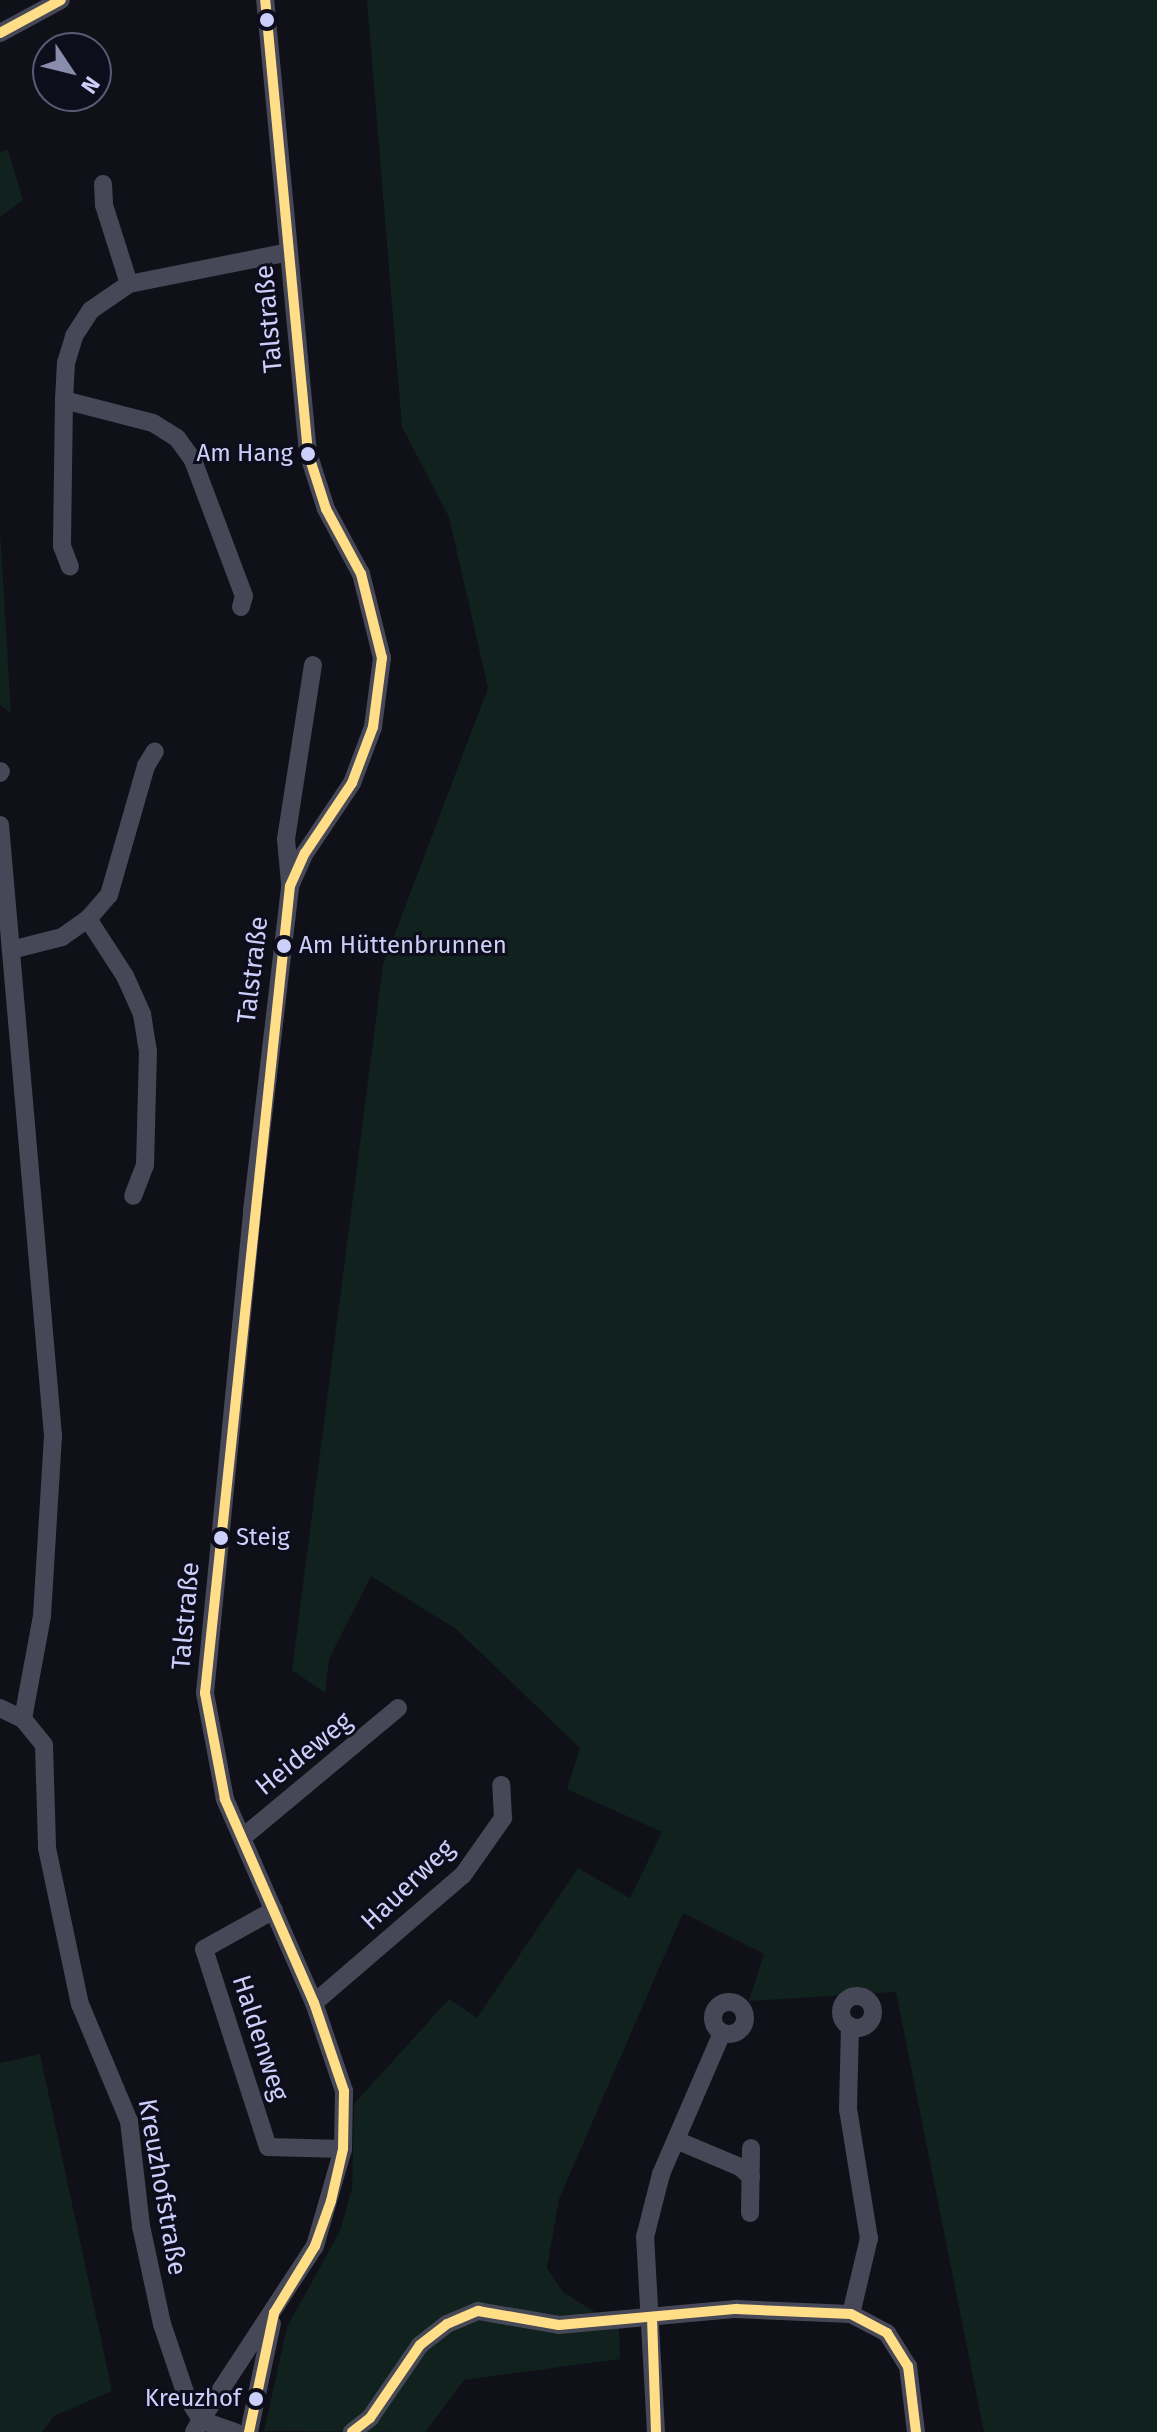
<!DOCTYPE html>
<html>
<head>
<meta charset="utf-8">
<style>
	body { margin:0 }
	#map { position:relative; width:1157px; height:2432px; overflow:hidden; background:#101018; font-family:"Fira Sans",sans-serif }
	div>[style] { position:absolute }
	.green>* { inset:0; background:#10211e }
	.minor>* { height:18px; margin:-9px; padding:0 9px; transform-origin:9px; border-radius:9px; background:#464857 }
	.minor>.ring { margin:-9px; padding:0; box-sizing:content-box; background:none; border:18px solid #464857; border-radius:50% }
	.bus-1>* { height:10px; margin:-5px; padding:0 5px; transform-origin:5px; border-radius:5px; background:#ffde87 }
	.dots>* { width:22px; height:22px; translate:-50% -50%; box-sizing:border-box; border:4px solid #0d0d1b; border-radius:50% }
	span { translate:-50% -50%; white-space:nowrap; text-align:center; line-height:1.15; -webkit-text-stroke:6px #0d0d1b; paint-order:stroke }
	.bus-label { font-size:24px; color:#cccffa }
	.right { translate:-100% -50%; text-align:right }
	.left { translate:0 -50%; text-align:left }
	.street-label { font-size:26px; color:#cccffa }
	.north { position:absolute; left:32px; top:32px; width:80px; height:80px; box-sizing:border-box; background:#0d0d1b; border:2px solid #595b74; border-radius:50%; rotate:125deg; font-size:22px; font-weight:700; line-height:32px; text-align:center; color:#cccffa }
	.north::after { content:''; display:block; margin:auto; width:28px; height:36px; background:#8a8cab; clip-path:polygon(50% 0,100% 100%,50% 72%,0 100%) }
</style>
</head>
<body>
<div id="map">
	<div class="green">
		<i style="clip-path:polygon(367px 0,1157px 0,1157px 2432px,984px 2432px,896px 1992px,749px 2001px,764px 1954px,683px 1913px,559px 2199px,547px 2268px,563px 2292px,619px 2327px,620px 2359px,464px 2380px,425px 2432px,264px 2431px,287px 2327px,340px 2231px,352px 2188px,354px 2104px,449px 1999px,477px 2018px,578px 1868px,630px 1898px,662px 1832px,567px 1789px,580px 1748px,456px 1629px,371px 1576px,329px 1659px,325px 1693px,292px 1670px,383px 965px,488px 688px,449px 517px,402px 427px)"></i>
		<i style="clip-path:polygon(8px 150px,23px 200px,0 217px,0 152px)"></i>
		<i style="clip-path:polygon(0 531px,11px 713px,0 705px)"></i>
		<i style="clip-path:polygon(40px 2054px,112px 2391px,54px 2416px,42px 2432px,0 2432px,0 2063px)"></i>
	</div>
	<div class="minor">
		<i style="left:0;top:33px;width:69px;rotate:-28.4deg"></i>
		<i style="left:103px;top:184px;width:21px;rotate:87deg"></i>
		<i style="left:104px;top:205px;width:83px;rotate:72.4deg"></i>
		<i style="left:64px;top:400px;width:146px;rotate:90.8deg"></i>
		<i style="left:62px;top:546px;width:22px;rotate:69deg"></i>
		<i style="left:241px;top:607px;width:11px;rotate:-75deg"></i>
		<i style="left:244px;top:596px;width:145px;rotate:-110.6deg"></i>
		<i style="left:193px;top:460px;width:27px;rotate:-126deg"></i>
		<i style="left:177px;top:438px;width:28px;rotate:-148deg"></i>
		<i style="left:153px;top:423px;width:92px;rotate:-165.5deg"></i>
		<i style="left:64px;top:400px;width:37px;rotate:-87deg"></i>
		<i style="left:66px;top:363px;width:28px;rotate:-73deg"></i>
		<i style="left:74px;top:336px;width:31px;rotate:-57deg"></i>
		<i style="left:91px;top:310px;width:46px;rotate:-34.4deg"></i>
		<i style="left:129px;top:284px;width:163px;rotate:-11.3deg"></i>
		<i style="left:0;top:773px;width:2px;rotate:-63deg"></i>
		<i style="left:0;top:825px;width:613px;rotate:85.04deg"></i>
		<i style="left:53px;top:1436px;width:180px;rotate:93.5deg"></i>
		<i style="left:42px;top:1616px;width:105px;rotate:100.5deg"></i>
		<i style="left:290px;top:883px;width:44px;rotate:-95.2deg"></i>
		<i style="left:286px;top:839px;width:176px;rotate:-81.2deg"></i>
		<i style="left:88px;top:919px;width:68px;rotate:57deg"></i>
		<i style="left:125px;top:976px;width:42px;rotate:65.9deg"></i>
		<i style="left:142px;top:1014px;width:37px;rotate:81deg"></i>
		<i style="left:148px;top:1051px;width:114px;rotate:91.5deg"></i>
		<i style="left:145px;top:1165px;width:33px;rotate:111deg"></i>
		<i style="left:11px;top:950px;width:53px;rotate:-14.3deg"></i>
		<i style="left:62px;top:937px;width:32px;rotate:-35deg"></i>
		<i style="left:88px;top:919px;width:32px;rotate:-49deg"></i>
		<i style="left:109px;top:895px;width:134px;rotate:-74deg"></i>
		<i style="left:146px;top:766px;width:17px;rotate:-59deg"></i>
		<i style="left:0;top:1708px;width:25px;rotate:26deg"></i>
		<i style="left:23px;top:1719px;width:33px;rotate:51deg"></i>
		<i style="left:44px;top:1745px;width:103px;rotate:88.3deg"></i>
		<i style="left:47px;top:1848px;width:159px;rotate:78.1deg"></i>
		<i style="left:80px;top:2004px;width:127px;rotate:67.3deg"></i>
		<i style="left:129px;top:2121px;width:106px;rotate:83.5deg"></i>
		<i style="left:141px;top:2226px;width:100px;rotate:77.9deg"></i>
		<i style="left:162px;top:2324px;width:75px;rotate:71.3deg"></i>
		<i style="left:186px;top:2395px;width:29px;rotate:59deg"></i>
		<i style="left:201px;top:2420px;width:14px;rotate:120deg"></i>
		<i style="left:242px;top:1838px;width:203px;rotate:-39.8deg"></i>
		<i style="left:274px;top:1910px;width:80px;rotate:150.9deg"></i>
		<i style="left:204px;top:1949px;width:208px;rotate:72.1deg"></i>
		<i style="left:268px;top:2147px;width:75px;rotate:1.5deg"></i>
		<i class="ring" style="left:841px;top:1996px;width:14px;height:14px"></i>
		<i class="ring" style="left:713px;top:2002px;width:14px;height:14px"></i>
		<i style="left:314px;top:2003px;width:196px;rotate:-40.7deg"></i>
		<i style="left:463px;top:1875px;width:70px;rotate:-54.9deg"></i>
		<i style="left:503px;top:1818px;width:33px;rotate:-93deg"></i>
		<i style="left:850px;top:2026px;width:83px;rotate:91.4deg"></i>
		<i style="left:848px;top:2109px;width:131px;rotate:80.8deg"></i>
		<i style="left:869px;top:2238px;width:78px;rotate:103.3deg"></i>
		<i style="left:676px;top:2140px;width:69px;rotate:22.9deg"></i>
		<i style="left:740px;top:2167px;width:15px;rotate:42deg"></i>
		<i style="left:750px;top:2213px;width:65px;rotate:-89.1deg"></i>
		<i style="left:235px;top:2432px;width:36px;rotate:-161deg"></i>
		<i style="left:201px;top:2420px;width:208px;rotate:-56.8deg"></i>
		<i style="left:315px;top:2246px;width:101px;rotate:-73.9deg"></i>
		<i style="left:343px;top:2149px;width:58px;rotate:-89deg"></i>
		<i style="left:344px;top:2091px;width:93px;rotate:-108.8deg"></i>
		<i style="left:314px;top:2003px;width:223px;rotate:-113.6deg"></i>
		<i style="left:225px;top:1799px;width:108px;rotate:-100.7deg"></i>
		<i style="left:205px;top:1693px;width:484px;rotate:-84.4deg"></i>
		<i style="left:252px;top:1211px;width:327px;rotate:-83.3deg"></i>
		<i style="left:290px;top:886px;width:36px;rotate:-66deg"></i>
		<i style="left:305px;top:853px;width:84px;rotate:-56.1deg"></i>
		<i style="left:352px;top:783px;width:60px;rotate:-69.4deg"></i>
		<i style="left:373px;top:727px;width:70px;rotate:-82.6deg"></i>
		<i style="left:382px;top:658px;width:87px;rotate:-104deg"></i>
		<i style="left:361px;top:574px;width:74px;rotate:-118.3deg"></i>
		<i style="left:326px;top:509px;width:59px;rotate:-107.8deg"></i>
		<i style="left:308px;top:453px;width:455px;rotate:-95.4deg"></i>
		<i style="left:249px;top:2432px;width:111px;rotate:-78.1deg"></i>
		<i style="left:352px;top:2432px;width:23px;rotate:-38deg"></i>
		<i style="left:370px;top:2418px;width:88px;rotate:-55.6deg"></i>
		<i style="left:420px;top:2345px;width:34px;rotate:-38deg"></i>
		<i style="left:447px;top:2324px;width:34px;rotate:-23deg"></i>
		<i style="left:478px;top:2311px;width:82px;rotate:9.8deg"></i>
		<i style="left:559px;top:2325px;width:178px;rotate:-5.2deg"></i>
		<i style="left:736px;top:2309px;width:115px;rotate:2.5deg"></i>
		<i style="left:851px;top:2314px;width:41px;rotate:27.8deg"></i>
		<i style="left:887px;top:2333px;width:39px;rotate:58deg"></i>
		<i style="left:908px;top:2366px;width:66px;rotate:83.1deg"></i>
		<i style="left:656px;top:2432px;width:195px;rotate:-93.2deg"></i>
		<i style="left:645px;top:2237px;width:65px;rotate:-75.7deg"></i>
		<i style="left:661px;top:2174px;width:154px;rotate:-66.6deg"></i>
	</div>
	<div class="bus-1">
		<i style="left:0;top:33px;width:69px;rotate:-28.4deg"></i>
		<i style="left:652px;top:2318px;width:114px;rotate:88deg"></i>
		<i style="left:249px;top:2432px;width:122px;rotate:-78.1deg"></i>
		<i style="left:274px;top:2313px;width:79px;rotate:-58.5deg"></i>
		<i style="left:315px;top:2246px;width:48px;rotate:-70.4deg"></i>
		<i style="left:331px;top:2201px;width:53px;rotate:-77deg"></i>
		<i style="left:343px;top:2149px;width:58px;rotate:-89deg"></i>
		<i style="left:344px;top:2091px;width:93px;rotate:-108.8deg"></i>
		<i style="left:314px;top:2003px;width:223px;rotate:-113.6deg"></i>
		<i style="left:225px;top:1799px;width:108px;rotate:-100.7deg"></i>
		<i style="left:205px;top:1693px;width:811px;rotate:-83.99deg"></i>
		<i style="left:290px;top:886px;width:36px;rotate:-66deg"></i>
		<i style="left:305px;top:853px;width:84px;rotate:-56.1deg"></i>
		<i style="left:352px;top:783px;width:60px;rotate:-69.4deg"></i>
		<i style="left:373px;top:727px;width:70px;rotate:-82.6deg"></i>
		<i style="left:382px;top:658px;width:87px;rotate:-104deg"></i>
		<i style="left:361px;top:574px;width:74px;rotate:-118.3deg"></i>
		<i style="left:326px;top:509px;width:59px;rotate:-107.8deg"></i>
		<i style="left:308px;top:453px;width:455px;rotate:-95.4deg"></i>
		<i style="left:352px;top:2432px;width:23px;rotate:-38deg"></i>
		<i style="left:370px;top:2418px;width:88px;rotate:-55.6deg"></i>
		<i style="left:420px;top:2345px;width:34px;rotate:-38deg"></i>
		<i style="left:447px;top:2324px;width:34px;rotate:-23deg"></i>
		<i style="left:478px;top:2311px;width:82px;rotate:9.8deg"></i>
		<i style="left:559px;top:2325px;width:178px;rotate:-5.2deg"></i>
		<i style="left:736px;top:2309px;width:115px;rotate:2.5deg"></i>
		<i style="left:851px;top:2314px;width:41px;rotate:27.8deg"></i>
		<i style="left:887px;top:2333px;width:39px;rotate:58deg"></i>
		<i style="left:908px;top:2366px;width:66px;rotate:83.1deg"></i>
	</div>
	<div class="dots">
		<i style="left:267px;top:20px;background:#cccffa"></i>
		<i style="left:308px;top:454px;background:#cccffa"></i>
		<i style="left:284px;top:946px;background:#cccffa"></i>
		<i style="left:221px;top:1538px;background:#cccffa"></i>
		<i style="left:256px;top:2399px;background:#cccffa"></i>
	</div>
	<div class="bus-label">
		<span class="right" style="left:293px;top:454px">Am Hang</span>
		<span class="left" style="left:299px;top:946px">Am Hüttenbrunnen</span>
		<span class="left" style="left:236px;top:1538px">Steig</span>
		<span class="right" style="left:241px;top:2399px">Kreuzhof</span>
	</div>
	<div class="street-label">
		<span style="left:269px;top:319px;rotate:-95deg">Talstraße</span>
		<span style="left:253px;top:970px;rotate:-83deg">Talstraße</span>
		<span style="left:186px;top:1616px;rotate:-85deg">Talstraße</span>
		<span style="left:304px;top:1754px;rotate:-39deg">Heideweg</span>
		<span style="left:408px;top:1885px;rotate:-44deg">Hauerweg</span>
		<span style="left:260px;top:2038px;rotate:72deg">Haldenweg</span>
		<span style="left:162px;top:2187px;rotate:80deg">Kreuzhofstraße</span>
	</div>
	<div class="north">N</div>
</div>
</body>
</html>
